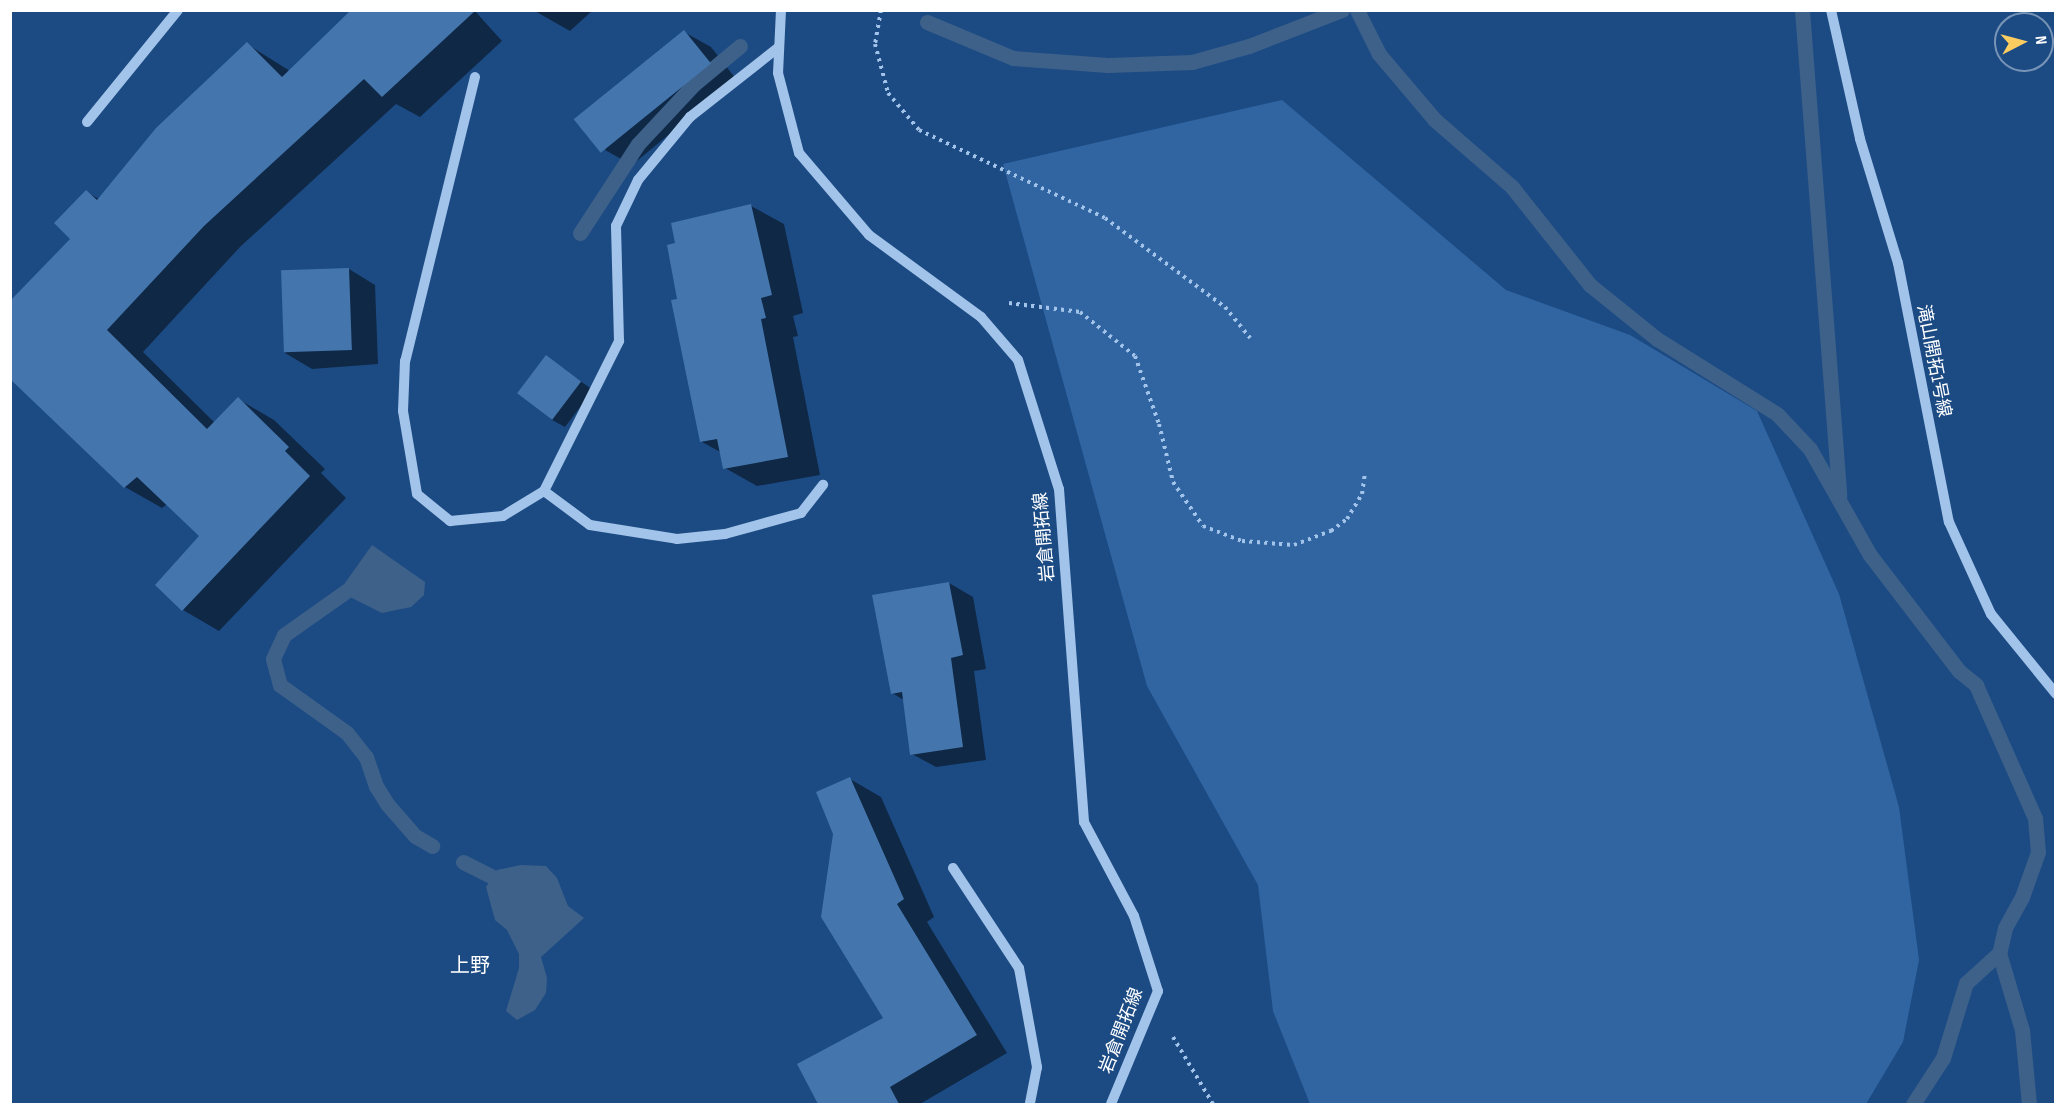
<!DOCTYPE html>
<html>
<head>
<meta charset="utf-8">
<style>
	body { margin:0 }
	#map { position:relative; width:2066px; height:1115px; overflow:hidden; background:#1c4b84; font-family:"Sofia Sans Condensed","Noto Sans JP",sans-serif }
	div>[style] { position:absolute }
	.green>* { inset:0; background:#3065a2 }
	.water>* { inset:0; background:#3e618a }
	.shadow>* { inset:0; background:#0007 }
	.stream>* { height:15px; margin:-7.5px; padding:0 7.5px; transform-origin:7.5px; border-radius:7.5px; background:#3e618a }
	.building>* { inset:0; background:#4475ac; transform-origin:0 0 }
	.path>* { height:4px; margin-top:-2px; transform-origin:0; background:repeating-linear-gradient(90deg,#a3c4ea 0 3px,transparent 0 7.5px) }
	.minor>* { height:10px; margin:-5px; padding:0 5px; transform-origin:5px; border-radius:5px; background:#a3c4ea }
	span { translate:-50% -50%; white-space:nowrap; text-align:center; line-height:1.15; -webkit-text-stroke:4.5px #1c4b84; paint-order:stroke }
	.street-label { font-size:18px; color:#fff }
	.neighbourhood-label { font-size:20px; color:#fff }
	.frame { position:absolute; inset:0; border:12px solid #fff; pointer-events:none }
	.north { position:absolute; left:1994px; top:12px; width:60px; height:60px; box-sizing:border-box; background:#1c4b84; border:2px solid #7793b5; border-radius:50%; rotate:84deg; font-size:16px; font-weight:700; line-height:24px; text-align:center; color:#fff }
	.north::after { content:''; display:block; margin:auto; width:21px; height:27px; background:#fbcc60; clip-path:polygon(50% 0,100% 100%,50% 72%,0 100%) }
</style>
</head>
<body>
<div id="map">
	<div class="green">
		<i style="clip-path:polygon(1282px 100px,1506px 290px,1630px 335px,1757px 411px,1839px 594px,1899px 807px,1919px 960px,1903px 1042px,1866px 1104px,1310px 1104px,1273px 1011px,1258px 885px,1147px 686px,1003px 164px)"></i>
	</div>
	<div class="water">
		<i style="clip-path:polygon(372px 545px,425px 582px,424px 595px,411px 607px,382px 613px,348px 596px,345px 583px)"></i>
		<i style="clip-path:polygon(521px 865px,546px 866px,557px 878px,568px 906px,584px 918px,541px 957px,547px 978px,546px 993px,535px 1010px,517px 1020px,506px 1011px,519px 968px,519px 954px,507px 930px,495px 920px,486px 887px,497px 870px)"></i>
	</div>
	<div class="shadow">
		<i style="clip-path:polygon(474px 10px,502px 41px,420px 117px,396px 104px,240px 247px,143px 352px,215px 423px,238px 399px,274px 420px,325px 469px,321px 473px,346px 498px,219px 631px,183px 610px,201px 536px,167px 504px,162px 508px,125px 487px,10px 377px,73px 239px,86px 192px,99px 199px,247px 44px,290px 71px)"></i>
		<i style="clip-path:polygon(533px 10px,593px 10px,570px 31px)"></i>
		<i style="clip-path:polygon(684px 32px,711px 47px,736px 79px,632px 165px,605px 150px)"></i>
		<i style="clip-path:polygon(751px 206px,784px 224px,803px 313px,793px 316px,798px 336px,793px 337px,820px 475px,757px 486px,725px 468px,722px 453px,702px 442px,679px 301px)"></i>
		<i style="clip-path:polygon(349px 269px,375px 285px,378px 364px,312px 369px,285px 353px)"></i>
		<i style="clip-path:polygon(546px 357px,593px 390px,565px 427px,552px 420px)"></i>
		<i style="clip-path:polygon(949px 583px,973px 597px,986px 669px,974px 671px,986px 760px,936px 767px,912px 754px,904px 700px,892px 693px)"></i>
		<i style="clip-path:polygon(850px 779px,881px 797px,934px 917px,927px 922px,1007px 1053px,920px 1104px,819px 1104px,799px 1065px,885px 1019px)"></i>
	</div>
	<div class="stream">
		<i style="left:1357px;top:10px;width:49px;rotate:63.4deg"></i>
		<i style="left:1379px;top:54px;width:87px;rotate:49.7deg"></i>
		<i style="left:1435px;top:120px;width:102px;rotate:41deg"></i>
		<i style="left:1512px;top:187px;width:125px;rotate:51.5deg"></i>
		<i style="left:1590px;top:285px;width:86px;rotate:38.9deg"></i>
		<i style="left:1657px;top:339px;width:142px;rotate:32deg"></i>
		<i style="left:1777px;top:414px;width:48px;rotate:46.7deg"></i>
		<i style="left:1810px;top:449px;width:122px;rotate:60.5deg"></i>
		<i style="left:1870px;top:555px;width:146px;rotate:52.5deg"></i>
		<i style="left:1959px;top:671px;width:22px;rotate:39deg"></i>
		<i style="left:1976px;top:685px;width:145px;rotate:66.1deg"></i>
		<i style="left:2035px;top:818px;width:34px;rotate:85deg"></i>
		<i style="left:2038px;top:852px;width:48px;rotate:109.6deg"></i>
		<i style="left:2022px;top:897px;width:35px;rotate:119deg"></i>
		<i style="left:2005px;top:928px;width:26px;rotate:103deg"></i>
		<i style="left:1999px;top:953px;width:80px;rotate:73.4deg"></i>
		<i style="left:2022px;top:1030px;width:74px;rotate:84.6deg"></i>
		<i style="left:1802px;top:10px;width:487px;rotate:85.6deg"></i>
		<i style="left:927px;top:22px;width:93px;rotate:22.7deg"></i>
		<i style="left:1013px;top:58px;width:95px;rotate:4.2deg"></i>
		<i style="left:1108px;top:65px;width:84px;rotate:-2deg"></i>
		<i style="left:1192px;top:62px;width:59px;rotate:-15.7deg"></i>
		<i style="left:1249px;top:46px;width:100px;rotate:-21.2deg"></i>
		<i style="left:580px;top:233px;width:106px;rotate:-56.9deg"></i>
		<i style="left:638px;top:144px;width:81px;rotate:-47deg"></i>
		<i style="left:693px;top:85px;width:61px;rotate:-39.7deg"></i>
		<i style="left:359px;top:582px;width:92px;rotate:144.8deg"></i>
		<i style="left:284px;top:635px;width:26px;rotate:115deg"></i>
		<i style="left:273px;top:659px;width:27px;rotate:75deg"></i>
		<i style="left:280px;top:685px;width:82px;rotate:35.6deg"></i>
		<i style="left:347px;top:733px;width:31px;rotate:52deg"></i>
		<i style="left:366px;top:757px;width:31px;rotate:71deg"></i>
		<i style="left:376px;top:786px;width:22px;rotate:58deg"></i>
		<i style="left:388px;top:805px;width:41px;rotate:48.9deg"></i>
		<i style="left:415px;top:836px;width:20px;rotate:30deg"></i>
		<i style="left:463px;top:862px;width:51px;rotate:26.6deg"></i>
		<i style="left:1913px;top:1104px;width:55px;rotate:-56.9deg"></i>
		<i style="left:1943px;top:1058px;width:78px;rotate:-73deg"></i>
		<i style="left:1966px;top:983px;width:45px;rotate:-42.3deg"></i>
	</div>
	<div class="building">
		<i style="clip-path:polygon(351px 10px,476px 10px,382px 97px,364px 79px,204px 226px,107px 330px,207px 429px,238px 397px,289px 447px,285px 451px,310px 476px,182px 611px,155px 585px,199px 536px,137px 477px,124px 488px,10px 379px,10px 301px,70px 239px,54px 223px,86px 190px,97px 200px,156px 128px,247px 42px,282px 77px)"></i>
		<i style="left:684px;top:30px;width:43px;height:142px;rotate:51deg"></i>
		<i style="clip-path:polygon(751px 204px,772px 295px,761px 298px,766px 318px,761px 319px,788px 457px,723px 469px,717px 439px,700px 442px,671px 300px,677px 299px,667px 245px,675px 243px,671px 223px)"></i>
		<i style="left:349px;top:268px;width:82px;height:68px;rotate:88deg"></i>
		<i style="left:546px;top:355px;width:44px;height:48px;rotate:37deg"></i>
		<i style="clip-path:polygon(949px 582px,963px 655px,951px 658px,963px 747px,910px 755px,902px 692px,891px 694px,872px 595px)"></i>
		<i style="clip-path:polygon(850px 777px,904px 899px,897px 904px,977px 1035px,890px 1087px,899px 1104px,818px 1104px,797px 1064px,883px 1018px,821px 917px,833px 834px,816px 792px)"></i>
	</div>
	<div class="path">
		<i style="left:881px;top:10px;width:35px;rotate:100deg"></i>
		<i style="left:875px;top:44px;width:51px;rotate:75.1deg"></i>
		<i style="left:888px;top:93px;width:48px;rotate:50deg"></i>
		<i style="left:919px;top:130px;width:206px;rotate:25.3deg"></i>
		<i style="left:1105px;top:218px;width:149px;rotate:36.6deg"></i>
		<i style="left:1225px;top:307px;width:40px;rotate:51deg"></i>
		<i style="left:1009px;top:303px;width:72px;rotate:7.2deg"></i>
		<i style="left:1080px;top:312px;width:70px;rotate:38.7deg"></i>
		<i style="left:1135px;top:356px;width:72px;rotate:70.6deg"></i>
		<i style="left:1159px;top:424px;width:60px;rotate:76.4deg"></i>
		<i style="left:1173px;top:482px;width:53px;rotate:55.7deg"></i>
		<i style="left:1203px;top:526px;width:42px;rotate:21deg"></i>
		<i style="left:1242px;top:541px;width:52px;rotate:4.4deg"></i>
		<i style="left:1294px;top:545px;width:40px;rotate:-21deg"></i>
		<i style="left:1331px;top:531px;width:20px;rotate:-37deg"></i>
		<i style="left:1347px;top:519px;width:29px;rotate:-59deg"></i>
		<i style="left:1362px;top:494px;width:21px;rotate:-82deg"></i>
		<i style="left:1173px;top:1037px;width:78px;rotate:59.2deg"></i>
	</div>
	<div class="minor">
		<i style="left:781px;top:10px;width:63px;rotate:92.7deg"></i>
		<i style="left:778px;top:73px;width:83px;rotate:75.3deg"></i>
		<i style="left:799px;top:153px;width:108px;rotate:49.5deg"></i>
		<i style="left:869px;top:235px;width:139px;rotate:36.2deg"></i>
		<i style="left:981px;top:317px;width:57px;rotate:49.3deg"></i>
		<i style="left:1018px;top:360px;width:135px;rotate:72.4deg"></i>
		<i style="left:1059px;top:489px;width:334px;rotate:85.7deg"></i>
		<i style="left:1084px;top:822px;width:106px;rotate:62deg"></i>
		<i style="left:1134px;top:916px;width:79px;rotate:72.3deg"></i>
		<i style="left:1158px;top:991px;width:122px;rotate:112.6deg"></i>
		<i style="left:1831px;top:10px;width:132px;rotate:77.3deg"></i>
		<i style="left:1860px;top:139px;width:130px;rotate:73deg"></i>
		<i style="left:1898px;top:263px;width:264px;rotate:78.9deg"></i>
		<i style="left:1949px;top:522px;width:101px;rotate:65.5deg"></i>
		<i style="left:1991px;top:614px;width:103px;rotate:50.9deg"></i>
		<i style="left:475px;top:77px;width:292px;rotate:103.8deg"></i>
		<i style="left:405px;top:361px;width:50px;rotate:92.3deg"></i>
		<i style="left:403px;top:411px;width:84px;rotate:80.4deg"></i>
		<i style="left:417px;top:494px;width:43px;rotate:39.3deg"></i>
		<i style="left:450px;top:521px;width:53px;rotate:-5.4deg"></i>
		<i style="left:503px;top:516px;width:48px;rotate:-31.4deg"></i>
		<i style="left:544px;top:491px;width:168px;rotate:-63.4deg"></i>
		<i style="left:619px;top:341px;width:115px;rotate:-91.5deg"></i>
		<i style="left:616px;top:226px;width:51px;rotate:-64.4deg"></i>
		<i style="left:638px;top:180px;width:82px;rotate:-50.5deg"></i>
		<i style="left:690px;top:117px;width:113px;rotate:-38.2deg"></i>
		<i style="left:87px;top:122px;width:144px;rotate:-50.9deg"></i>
		<i style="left:544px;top:491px;width:57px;rotate:36.5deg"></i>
		<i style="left:590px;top:525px;width:88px;rotate:9.1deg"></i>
		<i style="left:677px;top:539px;width:48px;rotate:-5.9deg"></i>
		<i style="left:725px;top:534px;width:79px;rotate:-15.4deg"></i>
		<i style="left:801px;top:513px;width:36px;rotate:-52deg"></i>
		<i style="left:953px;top:868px;width:120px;rotate:56.6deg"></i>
		<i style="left:1019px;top:968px;width:101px;rotate:79.7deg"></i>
		<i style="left:1037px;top:1067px;width:38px;rotate:101deg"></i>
	</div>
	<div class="street-label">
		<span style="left:1933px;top:361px;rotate:79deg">滝山開拓1号線</span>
		<span style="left:1045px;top:537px;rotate:-95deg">岩倉開拓線</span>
		<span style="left:1122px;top:1031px;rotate:-69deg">岩倉開拓線</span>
	</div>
	<div class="neighbourhood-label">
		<span style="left:470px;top:966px">上野</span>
	</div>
	<div class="frame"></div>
	<div class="north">N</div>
</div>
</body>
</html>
